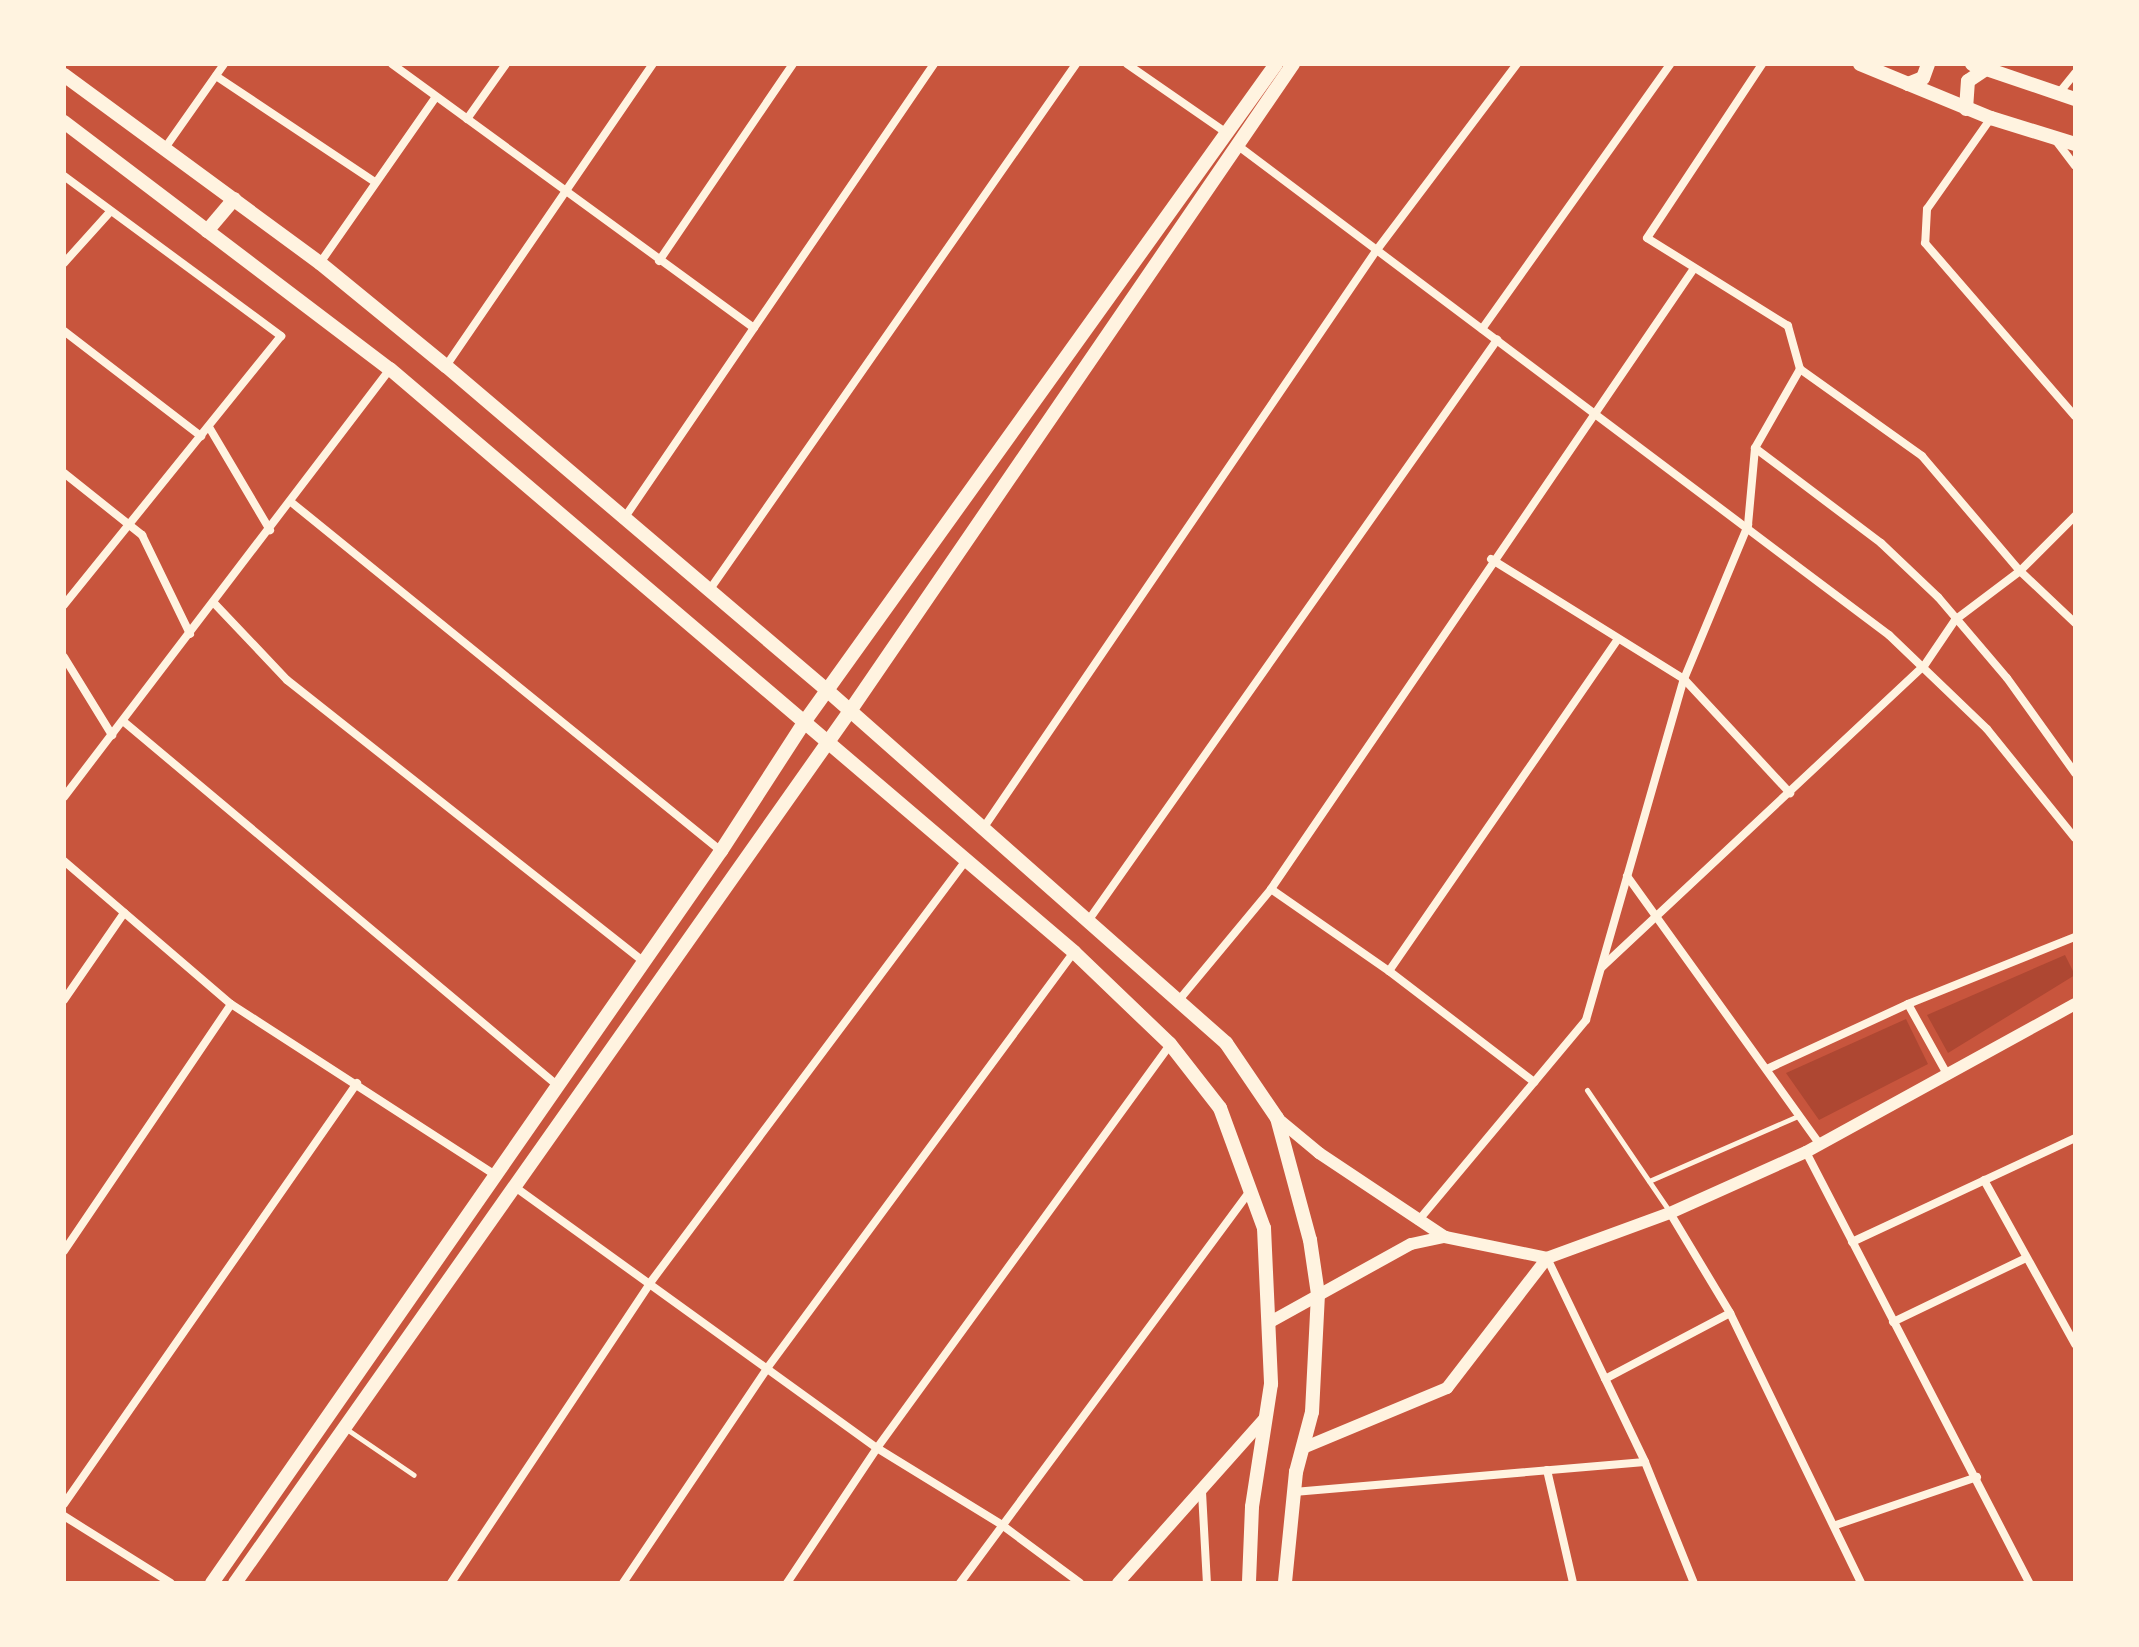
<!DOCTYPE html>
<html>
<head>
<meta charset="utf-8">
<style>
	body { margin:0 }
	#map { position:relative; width:2139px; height:1647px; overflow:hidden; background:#c8553d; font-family:Inter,sans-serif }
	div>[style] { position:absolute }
	.green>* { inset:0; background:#ae4732 }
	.service>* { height:5px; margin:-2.5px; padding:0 2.5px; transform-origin:2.5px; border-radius:2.5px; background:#fff3e0 }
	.minor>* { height:8px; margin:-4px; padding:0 4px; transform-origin:4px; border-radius:4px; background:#fff3e0 }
	.tertiary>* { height:12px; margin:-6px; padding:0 6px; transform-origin:6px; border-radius:6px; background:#fff3e0 }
	.secondary>* { height:14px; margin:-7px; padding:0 7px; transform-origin:7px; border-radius:7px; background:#fff3e0 }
	.primary>* { height:14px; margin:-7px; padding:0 7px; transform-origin:7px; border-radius:7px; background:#fff3e0 }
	span { translate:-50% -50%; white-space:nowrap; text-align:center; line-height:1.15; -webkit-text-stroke:7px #fff3e0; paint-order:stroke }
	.frame { position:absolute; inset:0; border:66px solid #fff3e0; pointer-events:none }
</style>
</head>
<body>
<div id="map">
	<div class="green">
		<i style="clip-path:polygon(2065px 955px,2075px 975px,1948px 1053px,1927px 1015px)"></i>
		<i style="clip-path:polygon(1906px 1019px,1928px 1064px,1819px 1120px,1786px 1073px)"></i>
	</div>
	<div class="service">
		<i style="left:1587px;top:1090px;width:148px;rotate:55.8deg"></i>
		<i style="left:1649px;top:1181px;width:163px;rotate:-23.6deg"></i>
		<i style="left:345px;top:1428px;width:83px;rotate:34.3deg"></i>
	</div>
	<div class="minor">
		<i style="left:392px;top:64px;width:448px;rotate:36.1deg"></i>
		<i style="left:1127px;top:64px;width:123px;rotate:34.7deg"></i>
		<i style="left:216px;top:76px;width:191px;rotate:33.7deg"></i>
		<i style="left:2059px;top:93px;width:26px;rotate:-51deg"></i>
		<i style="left:1991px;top:118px;width:111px;rotate:125.1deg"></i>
		<i style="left:1927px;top:209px;width:34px;rotate:93deg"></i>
		<i style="left:1925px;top:243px;width:229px;rotate:49.1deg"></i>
		<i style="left:467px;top:119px;width:67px;rotate:-54.7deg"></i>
		<i style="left:2054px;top:138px;width:35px;rotate:53deg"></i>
		<i style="left:1237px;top:145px;width:816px;rotate:36.93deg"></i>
		<i style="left:1889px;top:635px;width:136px;rotate:43.8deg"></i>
		<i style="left:1987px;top:729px;width:140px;rotate:51.1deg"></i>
		<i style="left:165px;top:148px;width:103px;rotate:-54.9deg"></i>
		<i style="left:64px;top:176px;width:270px;rotate:36.4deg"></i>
		<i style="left:281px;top:336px;width:346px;rotate:128.9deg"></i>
		<i style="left:659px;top:261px;width:238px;rotate:-55.8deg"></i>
		<i style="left:64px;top:263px;width:69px;rotate:-48deg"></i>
		<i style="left:320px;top:263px;width:201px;rotate:-55.1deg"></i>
		<i style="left:1482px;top:329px;width:325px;rotate:-54.6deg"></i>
		<i style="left:64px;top:331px;width:173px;rotate:37.5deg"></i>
		<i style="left:446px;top:366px;width:366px;rotate:-55.6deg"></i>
		<i style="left:1800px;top:369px;width:150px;rotate:35.5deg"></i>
		<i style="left:1922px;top:456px;width:151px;rotate:49.6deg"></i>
		<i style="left:2020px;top:571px;width:76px;rotate:43.4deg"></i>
		<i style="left:209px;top:427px;width:120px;rotate:59.4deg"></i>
		<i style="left:1755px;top:448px;width:158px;rotate:37deg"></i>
		<i style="left:1881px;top:543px;width:79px;rotate:43.5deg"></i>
		<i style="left:1938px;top:597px;width:106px;rotate:49.6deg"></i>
		<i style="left:2007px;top:678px;width:117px;rotate:54.4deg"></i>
		<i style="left:64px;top:473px;width:100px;rotate:38.5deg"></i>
		<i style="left:142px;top:535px;width:110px;rotate:64.1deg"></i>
		<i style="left:291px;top:502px;width:554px;rotate:39.06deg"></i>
		<i style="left:623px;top:520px;width:552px;rotate:-55.71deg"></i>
		<i style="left:1491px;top:559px;width:227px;rotate:31.9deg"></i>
		<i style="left:1684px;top:679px;width:156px;rotate:47.1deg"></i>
		<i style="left:708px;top:592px;width:644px;rotate:-55.12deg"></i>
		<i style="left:214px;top:603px;width:106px;rotate:46.5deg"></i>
		<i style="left:287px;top:680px;width:452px;rotate:38.3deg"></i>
		<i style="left:64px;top:657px;width:92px;rotate:58.4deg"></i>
		<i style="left:123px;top:721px;width:566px;rotate:39.99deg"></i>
		<i style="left:64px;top:797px;width:538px;rotate:-52.7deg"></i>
		<i style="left:982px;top:830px;width:700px;rotate:-55.77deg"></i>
		<i style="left:1376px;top:251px;width:234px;rotate:-53deg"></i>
		<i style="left:64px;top:861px;width:220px;rotate:40.6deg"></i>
		<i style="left:231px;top:1004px;width:315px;rotate:32.9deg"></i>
		<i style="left:1627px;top:876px;width:331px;rotate:54.3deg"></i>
		<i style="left:1271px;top:889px;width:144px;rotate:34.8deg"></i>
		<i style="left:1389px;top:971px;width:183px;rotate:37.4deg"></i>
		<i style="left:1088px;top:921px;width:711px;rotate:-54.86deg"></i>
		<i style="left:1602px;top:967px;width:441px;rotate:-43.1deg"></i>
		<i style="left:1924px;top:666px;width:55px;rotate:-56deg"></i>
		<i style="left:1955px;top:620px;width:81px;rotate:-37deg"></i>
		<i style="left:2020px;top:571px;width:78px;rotate:-45deg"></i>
		<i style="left:1389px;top:971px;width:402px;rotate:-55.4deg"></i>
		<i style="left:64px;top:1000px;width:106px;rotate:-55.4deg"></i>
		<i style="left:1179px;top:1000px;width:144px;rotate:-50.3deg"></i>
		<i style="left:1271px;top:889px;width:749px;rotate:-55.72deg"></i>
		<i style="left:1908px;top:1004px;width:82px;rotate:60.9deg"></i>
		<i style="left:1767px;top:1069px;width:155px;rotate:-24.7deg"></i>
		<i style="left:1908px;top:1004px;width:180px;rotate:-21.9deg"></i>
		<i style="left:1806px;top:1152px;width:485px;rotate:62.6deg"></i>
		<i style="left:1984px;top:1180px;width:188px;rotate:61deg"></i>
		<i style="left:515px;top:1187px;width:446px;rotate:35.8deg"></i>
		<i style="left:877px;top:1448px;width:147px;rotate:31.6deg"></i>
		<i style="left:1002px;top:1525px;width:97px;rotate:36.6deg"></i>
		<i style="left:1670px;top:1213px;width:117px;rotate:59deg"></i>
		<i style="left:1730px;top:1313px;width:300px;rotate:64.1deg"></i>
		<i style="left:1418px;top:1221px;width:262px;rotate:-50.1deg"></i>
		<i style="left:1586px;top:1020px;width:355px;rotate:-74deg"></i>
		<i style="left:1684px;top:679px;width:167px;rotate:-67.4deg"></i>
		<i style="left:1748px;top:525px;width:77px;rotate:-84.8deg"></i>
		<i style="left:1755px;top:448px;width:91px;rotate:-60.3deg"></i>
		<i style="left:1800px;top:369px;width:45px;rotate:-105.6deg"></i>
		<i style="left:1788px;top:326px;width:166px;rotate:-148deg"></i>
		<i style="left:1647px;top:238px;width:209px;rotate:-56.5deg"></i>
		<i style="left:1852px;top:1242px;width:246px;rotate:-25deg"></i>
		<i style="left:64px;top:1251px;width:298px;rotate:-55.9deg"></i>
		<i style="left:1547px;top:1258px;width:226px;rotate:64.3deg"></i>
		<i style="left:1645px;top:1462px;width:131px;rotate:68deg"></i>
		<i style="left:1893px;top:1322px;width:148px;rotate:-25.7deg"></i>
		<i style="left:1605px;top:1379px;width:141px;rotate:-27.8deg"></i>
		<i style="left:1547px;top:1470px;width:116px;rotate:77deg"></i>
		<i style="left:1202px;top:1492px;width:91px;rotate:86.9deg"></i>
		<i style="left:1294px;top:1492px;width:352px;rotate:-4.9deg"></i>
		<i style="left:64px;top:1504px;width:513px;rotate:-55.16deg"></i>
		<i style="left:64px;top:1516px;width:126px;rotate:32.1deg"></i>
		<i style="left:1836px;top:1525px;width:149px;rotate:-18.8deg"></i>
		<i style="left:451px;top:1583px;width:360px;rotate:-56.4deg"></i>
		<i style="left:650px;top:1283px;width:524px;rotate:-53.22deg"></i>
		<i style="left:623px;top:1583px;width:260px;rotate:-56.1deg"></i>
		<i style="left:768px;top:1367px;width:516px;rotate:-53.6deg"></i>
		<i style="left:787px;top:1583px;width:162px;rotate:-56.3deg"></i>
		<i style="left:877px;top:1448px;width:499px;rotate:-54deg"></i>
		<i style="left:960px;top:1583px;width:488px;rotate:-53.5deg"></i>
	</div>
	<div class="tertiary">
		<i style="left:1277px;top:1118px;width:55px;rotate:39.8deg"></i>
		<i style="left:1319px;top:1153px;width:151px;rotate:33.7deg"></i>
		<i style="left:1270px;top:1322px;width:161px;rotate:-29deg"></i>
		<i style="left:1411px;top:1244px;width:35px;rotate:-12deg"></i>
		<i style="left:1445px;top:1237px;width:104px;rotate:11.6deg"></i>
		<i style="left:1547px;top:1258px;width:131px;rotate:-20.1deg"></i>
		<i style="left:1670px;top:1213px;width:149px;rotate:-24.2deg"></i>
		<i style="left:1806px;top:1152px;width:307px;rotate:-28.8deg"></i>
		<i style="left:1303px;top:1448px;width:156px;rotate:-22.6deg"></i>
		<i style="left:1447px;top:1388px;width:164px;rotate:-52.4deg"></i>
		<i style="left:1118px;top:1583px;width:222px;rotate:-48.3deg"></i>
	</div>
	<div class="secondary">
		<i style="left:1860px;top:64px;width:142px;rotate:22.4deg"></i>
		<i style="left:1991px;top:118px;width:88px;rotate:17.2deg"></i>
		<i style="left:1972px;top:64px;width:109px;rotate:18.8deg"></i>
		<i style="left:64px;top:75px;width:318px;rotate:36.3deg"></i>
		<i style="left:320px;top:263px;width:163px;rotate:39.3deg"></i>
		<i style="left:446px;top:366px;width:503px;rotate:40.4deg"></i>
		<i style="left:829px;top:692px;width:530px;rotate:41.48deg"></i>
		<i style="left:1226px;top:1043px;width:91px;rotate:55.8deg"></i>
		<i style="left:1277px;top:1118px;width:126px;rotate:74.9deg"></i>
		<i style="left:1310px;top:1240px;width:55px;rotate:81.6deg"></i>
		<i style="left:1318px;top:1294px;width:118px;rotate:92.9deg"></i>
		<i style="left:1312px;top:1412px;width:62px;rotate:104.9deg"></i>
		<i style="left:1296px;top:1472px;width:112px;rotate:95.7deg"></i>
		<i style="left:1908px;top:84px;width:16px;rotate:-22deg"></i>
		<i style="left:1923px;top:78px;width:15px;rotate:-70deg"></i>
		<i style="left:1966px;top:109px;width:28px;rotate:-86deg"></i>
		<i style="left:1968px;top:81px;width:22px;rotate:-34deg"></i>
		<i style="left:64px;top:122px;width:409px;rotate:37.2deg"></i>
		<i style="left:390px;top:369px;width:899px;rotate:40.44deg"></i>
		<i style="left:1074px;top:952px;width:133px;rotate:43.8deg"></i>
		<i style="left:1170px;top:1044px;width:81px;rotate:52deg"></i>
		<i style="left:1220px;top:1108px;width:128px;rotate:69.9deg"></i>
		<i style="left:1264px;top:1228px;width:156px;rotate:87.4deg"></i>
		<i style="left:1271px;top:1384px;width:124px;rotate:98.8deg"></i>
		<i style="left:1252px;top:1507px;width:76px;rotate:92.3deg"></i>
		<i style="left:207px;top:231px;width:42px;rotate:-49.8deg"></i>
	</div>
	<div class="primary">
		<i style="left:212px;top:1583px;width:892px;rotate:-55.19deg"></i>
		<i style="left:721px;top:851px;width:155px;rotate:-57.1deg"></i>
		<i style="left:805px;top:721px;width:808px;rotate:-54.36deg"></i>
		<i style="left:235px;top:1583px;width:1067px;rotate:-54.81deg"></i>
		<i style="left:850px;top:711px;width:784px;rotate:-55.6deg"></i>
	</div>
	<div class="frame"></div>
</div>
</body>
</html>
